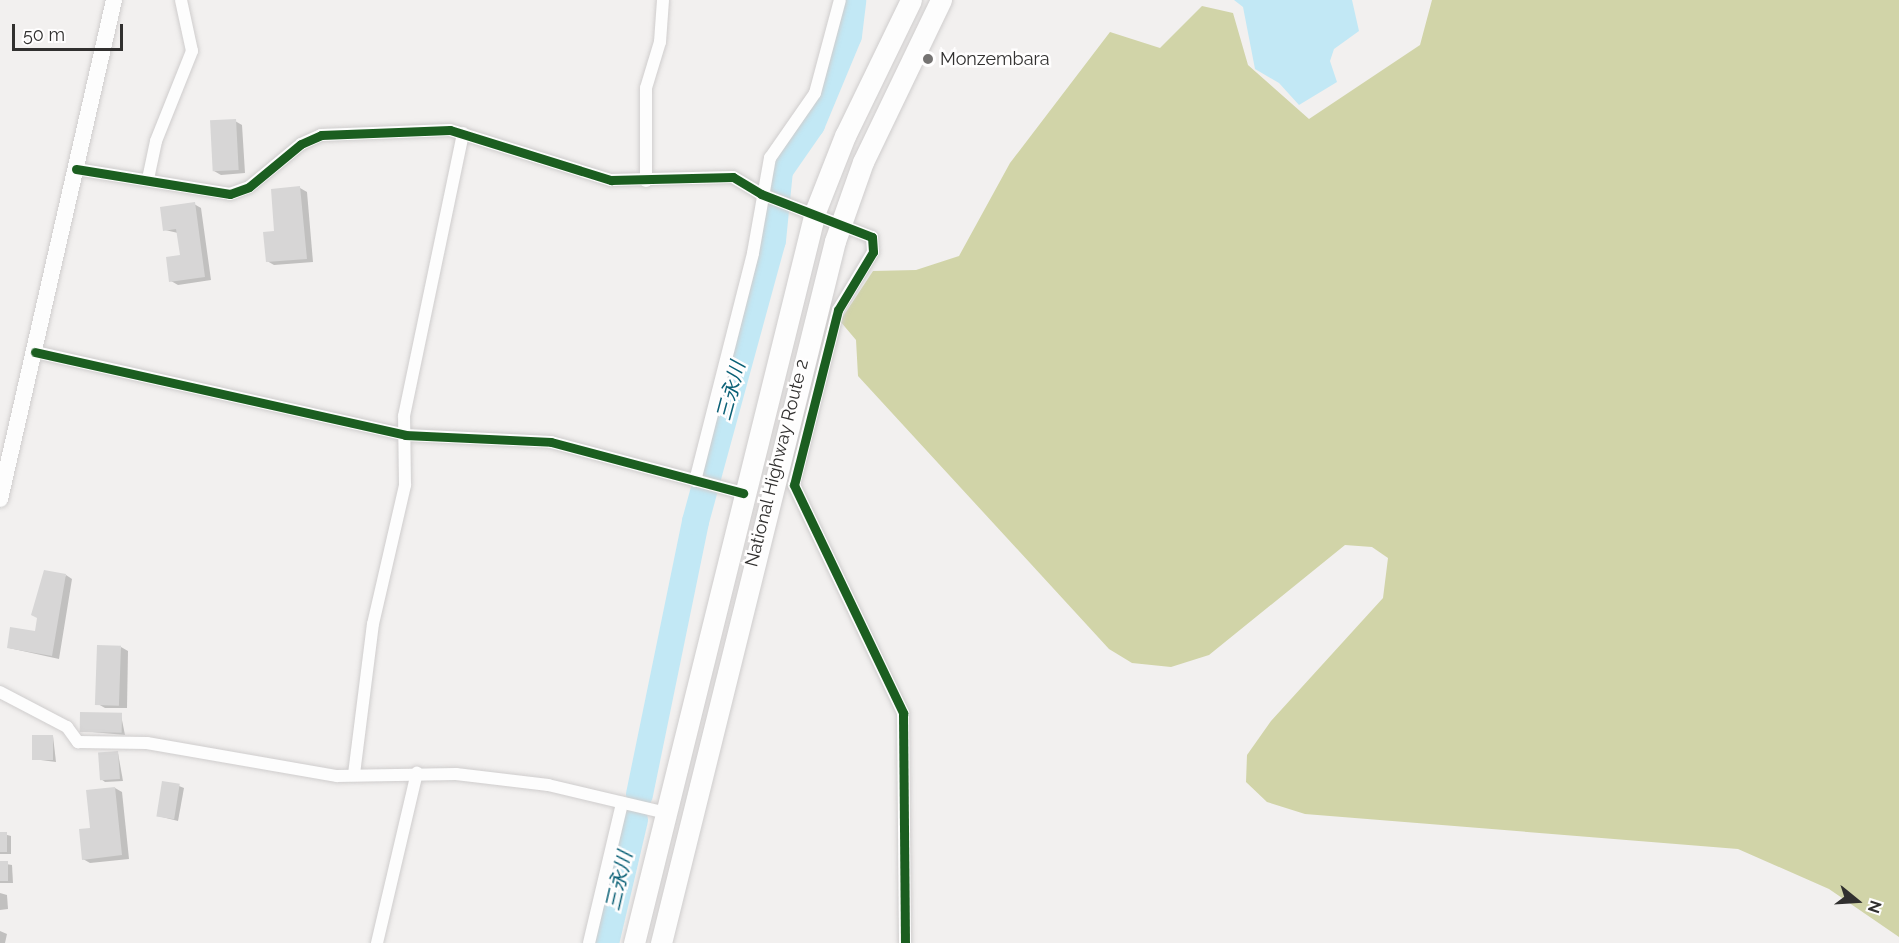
<!DOCTYPE html>
<html>
<head>
<meta charset="utf-8">
<style>
	body { margin:0 }
	#map { position:relative; width:1899px; height:943px; overflow:hidden; background:#f2f0ef; font-family:Raleway,"Noto Sans JP",sans-serif }
	div>[style] { position:absolute }
	.forest>* { inset:0; background:#d1d4a8 }
	.water>* { inset:0; background:#c2e8f5 }
	.shadow>* { inset:0; background:#0003 }
	.river>* { height:27px; margin:-13.5px; padding:0 13.5px; transform-origin:13.5px; border-radius:13.5px; background:#c2e8f5 }
	.building>* { inset:0; background:#d7d6d6; transform-origin:0 0 }
	.roads { filter:drop-shadow(0 0 2px #cfcdcd) drop-shadow(0 0 2px #cfcdcd) }
	.street>* { height:12px; margin:-6px; padding:0 6px; transform-origin:6px; border-radius:6px; background:#fdfdfd }
	.secondary>* { height:16px; margin:-8px; padding:0 8px; transform-origin:8px; border-radius:8px; background:#fdfdfd }
	.highway>* { height:21px; margin:-10.5px; padding:0 10.5px; transform-origin:10.5px; border-radius:10.5px; background:#fdfdfd }
	.cycleway>* { height:9px; margin:-4.5px; padding:0 4.5px; transform-origin:4.5px; border-radius:4.5px; background:#1b5e20 }
	.dots>* { width:16px; height:16px; translate:-50% -50%; box-sizing:border-box; border:3px solid #fffefe; border-radius:50% }
	span { translate:-50% -50%; white-space:nowrap; text-align:center; line-height:1.15; -webkit-text-stroke:5px #fffefe; paint-order:stroke }
	.poi-label { font-size:18px; color:#31302f }
	.left { translate:0 -50%; text-align:left }
	.street-label { font-size:18px; color:#31302f }
	.water-label { font-size:20px; color:#0a6076; font-style:italic }
	.north { position:absolute; left:1827px; top:871px; width:60px; height:60px; -webkit-text-stroke:4px #fffefe; paint-order:stroke; rotate:108deg; font-size:16px; font-weight:700; line-height:24px; text-align:center; color:#31302f }
	.north::after { content:''; display:block; margin:auto; width:21px; height:27px; background:#31302f; clip-path:polygon(50% 0,100% 100%,50% 72%,0 100%) }
	.scale { position:absolute; left:12px; top:24px; width:111px; height:27px; box-sizing:border-box; border:3px solid #31302f; border-top:0; padding-left:8px; font-size:18px; line-height:21px; white-space:nowrap; color:#31302f; -webkit-text-stroke:4px #fffefe; paint-order:stroke }
</style>
</head>
<body>
<div id="map">
	<div class="forest">
		<i style="clip-path:polygon(1432px 0,1899px 0,1899px 937px,1829px 889px,1738px 849px,1305px 814px,1267px 802px,1246px 782px,1247px 755px,1271px 721px,1383px 598px,1388px 558px,1372px 547px,1345px 545px,1209px 655px,1171px 667px,1132px 663px,1109px 649px,858px 376px,856px 340px,840px 321px,873px 271px,916px 270px,959px 256px,1010px 163px,1110px 32px,1160px 48px,1202px 6px,1233px 13px,1248px 65px,1309px 119px,1420px 45px)"></i>
	</div>
	<div class="water">
		<i style="clip-path:polygon(1234px 0,1352px 0,1359px 31px,1334px 49px,1330px 61px,1337px 82px,1299px 105px,1279px 83px,1255px 69px,1243px 7px)"></i>
	</div>
	<div class="shadow">
		<i style="clip-path:polygon(235px 121px,242px 125px,245px 173px,221px 175px,214px 171px)"></i>
		<i style="clip-path:polygon(300px 188px,307px 192px,313px 262px,274px 265px,267px 261px,276px 232px)"></i>
		<i style="clip-path:polygon(194px 204px,201px 208px,211px 280px,178px 285px,171px 281px,182px 256px,178px 233px,165px 230px)"></i>
		<i style="clip-path:polygon(66px 575px,72px 579px,59px 659px,9px 648px,36px 633px)"></i>
		<i style="clip-path:polygon(121px 647px,128px 651px,127px 708px,105px 708px,98px 704px)"></i>
		<i style="clip-path:polygon(121px 715px,125px 735px,81px 731px)"></i>
		<i style="clip-path:polygon(53px 736px,56px 762px,33px 759px)"></i>
		<i style="clip-path:polygon(118px 753px,123px 781px,105px 782px,101px 779px)"></i>
		<i style="clip-path:polygon(179px 786px,184px 788px,178px 821px,158px 816px)"></i>
		<i style="clip-path:polygon(115px 788px,122px 792px,129px 859px,90px 863px,83px 859px,92px 829px)"></i>
		<i style="clip-path:polygon(0 833px,11px 836px,11px 854px,0 854px)"></i>
		<i style="clip-path:polygon(0 863px,12px 865px,13px 883px,0 883px)"></i>
		<i style="clip-path:polygon(0 893px,7px 895px,8px 909px,0 910px)"></i>
		<i style="clip-path:polygon(0 931px,7px 934px,5px 943px,0 943px)"></i>
	</div>
	<div class="river">
		<i style="left:639px;top:794px;width:279px;rotate:-78.4deg"></i>
		<i style="left:695px;top:521px;width:291px;rotate:-74.7deg"></i>
		<i style="left:772px;top:240px;width:70px;rotate:-84.3deg"></i>
		<i style="left:779px;top:170px;width:56px;rotate:-55.2deg"></i>
		<i style="left:811px;top:124px;width:96px;rotate:-67.4deg"></i>
		<i style="left:848px;top:35px;width:35px;rotate:-83deg"></i>
		<i style="left:605px;top:943px;width:127px;rotate:-76.8deg"></i>
	</div>
	<div class="building">
		<i style="left:236px;top:119px;width:51px;height:26px;rotate:87deg"></i>
		<i style="clip-path:polygon(300px 186px,307px 259px,266px 262px,263px 232px,274px 231px,271px 189px)"></i>
		<i style="clip-path:polygon(195px 202px,205px 277px,169px 282px,166px 257px,180px 255px,176px 229px,163px 231px,160px 207px)"></i>
		<i style="clip-path:polygon(44px 570px,66px 574px,52px 656px,7px 648px,10px 627px,35px 631px,37px 618px,31px 615px)"></i>
		<i style="left:97px;top:645px;width:24px;height:60px;rotate:2deg"></i>
		<i style="left:80px;top:712px;width:42px;height:20px;rotate:1deg"></i>
		<i style="left:32px;top:735px;width:21px;height:25px"></i>
		<i style="left:118px;top:751px;width:28px;height:20px;rotate:86deg"></i>
		<i style="left:162px;top:781px;width:18px;height:36px;rotate:9deg"></i>
		<i style="clip-path:polygon(115px 787px,122px 855px,82px 860px,79px 829px,90px 828px,86px 790px)"></i>
		<i style="left:0;top:832px;width:7px;height:20px"></i>
		<i style="left:0;top:861px;width:8px;height:20px"></i>
	</div>
	<div class="roads">
		<div class="street">
			<i style="left:76px;top:169px;width:156px;rotate:9.2deg"></i>
			<i style="left:230px;top:194px;width:20px;rotate:-20deg"></i>
			<i style="left:249px;top:187px;width:67px;rotate:-39.6deg"></i>
			<i style="left:301px;top:144px;width:22px;rotate:-24deg"></i>
			<i style="left:321px;top:135px;width:129px;rotate:-2.2deg"></i>
			<i style="left:450px;top:130px;width:169px;rotate:17.3deg"></i>
			<i style="left:611px;top:180px;width:122px;rotate:-1.4deg"></i>
			<i style="left:733px;top:177px;width:33px;rotate:31deg"></i>
			<i style="left:761px;top:194px;width:119px;rotate:21.2deg"></i>
			<i style="left:872px;top:237px;width:15px;rotate:86deg"></i>
			<i style="left:873px;top:252px;width:68px;rotate:121.1deg"></i>
			<i style="left:838px;top:310px;width:180px;rotate:104.1deg"></i>
			<i style="left:794px;top:485px;width:253px;rotate:64.4deg"></i>
			<i style="left:903px;top:713px;width:230px;rotate:89.5deg"></i>
			<i style="left:148px;top:179px;width:39px;rotate:-78deg"></i>
			<i style="left:156px;top:141px;width:97px;rotate:-68.2deg"></i>
			<i style="left:192px;top:51px;width:52px;rotate:-102.2deg"></i>
			<i style="left:646px;top:181px;width:93px;rotate:-90deg"></i>
			<i style="left:646px;top:88px;width:48px;rotate:-73.1deg"></i>
			<i style="left:660px;top:42px;width:42px;rotate:-85.9deg"></i>
			<i style="left:35px;top:352px;width:379px;rotate:12.6deg"></i>
			<i style="left:405px;top:435px;width:146px;rotate:2.7deg"></i>
			<i style="left:551px;top:442px;width:199px;rotate:14.9deg"></i>
			<i style="left:695px;top:481px;width:235px;rotate:-75.7deg"></i>
			<i style="left:753px;top:253px;width:97px;rotate:-79.9deg"></i>
			<i style="left:770px;top:158px;width:79px;rotate:-55.3deg"></i>
			<i style="left:815px;top:93px;width:96px;rotate:-75deg"></i>
			<i style="left:0;top:692px;width:76px;rotate:27.6deg"></i>
			<i style="left:67px;top:727px;width:19px;rotate:54deg"></i>
			<i style="left:78px;top:742px;width:69px;rotate:0.8deg"></i>
			<i style="left:147px;top:743px;width:193px;rotate:9.9deg"></i>
			<i style="left:337px;top:776px;width:119px;rotate:-1deg"></i>
			<i style="left:456px;top:774px;width:93px;rotate:6.8deg"></i>
			<i style="left:548px;top:785px;width:121px;rotate:13.3deg"></i>
			<i style="left:354px;top:774px;width:151px;rotate:-82.8deg"></i>
			<i style="left:373px;top:624px;width:143px;rotate:-77deg"></i>
			<i style="left:405px;top:485px;width:69px;rotate:-90.8deg"></i>
			<i style="left:404px;top:416px;width:289px;rotate:-78.2deg"></i>
			<i style="left:377px;top:943px;width:175px;rotate:-76.8deg"></i>
			<i style="left:589px;top:943px;width:144px;rotate:-76.7deg"></i>
		</div>
		<div class="secondary">
			<i style="left:0;top:499px;width:512px;rotate:-77.13deg"></i>
		</div>
		<div class="highway">
			<i style="left:634px;top:943px;width:753px;rotate:-76.09deg"></i>
			<i style="left:815px;top:212px;width:82px;rotate:-68.5deg"></i>
			<i style="left:845px;top:136px;width:151px;rotate:-64.1deg"></i>
			<i style="left:661px;top:943px;width:723px;rotate:-76.08deg"></i>
			<i style="left:835px;top:241px;width:84px;rotate:-70.5deg"></i>
			<i style="left:863px;top:162px;width:180px;rotate:-64.3deg"></i>
		</div>
	</div>
	<div class="cycleway">
		<i style="left:76px;top:169px;width:156px;rotate:9.2deg"></i>
		<i style="left:230px;top:194px;width:20px;rotate:-20deg"></i>
		<i style="left:249px;top:187px;width:67px;rotate:-39.6deg"></i>
		<i style="left:301px;top:144px;width:22px;rotate:-24deg"></i>
		<i style="left:321px;top:135px;width:129px;rotate:-2.2deg"></i>
		<i style="left:450px;top:130px;width:169px;rotate:17.3deg"></i>
		<i style="left:611px;top:180px;width:122px;rotate:-1.4deg"></i>
		<i style="left:733px;top:177px;width:33px;rotate:31deg"></i>
		<i style="left:761px;top:194px;width:119px;rotate:21.2deg"></i>
		<i style="left:872px;top:237px;width:15px;rotate:86deg"></i>
		<i style="left:873px;top:252px;width:68px;rotate:121.1deg"></i>
		<i style="left:838px;top:310px;width:180px;rotate:104.1deg"></i>
		<i style="left:794px;top:485px;width:253px;rotate:64.4deg"></i>
		<i style="left:903px;top:713px;width:230px;rotate:89.5deg"></i>
		<i style="left:35px;top:352px;width:379px;rotate:12.6deg"></i>
		<i style="left:405px;top:435px;width:146px;rotate:2.7deg"></i>
		<i style="left:551px;top:442px;width:199px;rotate:14.9deg"></i>
	</div>
	<div class="dots">
		<i style="left:928px;top:59px;background:#757372"></i>
	</div>
	<div class="poi-label">
		<span class="left" style="left:940px;top:59px">Monzembara</span>
	</div>
	<div class="street-label">
		<span style="left:777px;top:463px;rotate:-76deg">National Highway Route 2</span>
	</div>
	<div class="water-label">
		<span style="left:731px;top:391px;rotate:-75deg">三永川</span>
		<span style="left:619px;top:881px;rotate:-77deg">三永川</span>
	</div>
	<div class="north">N</div>
	<div class="scale">50 m</div>
</div>
</body>
</html>
